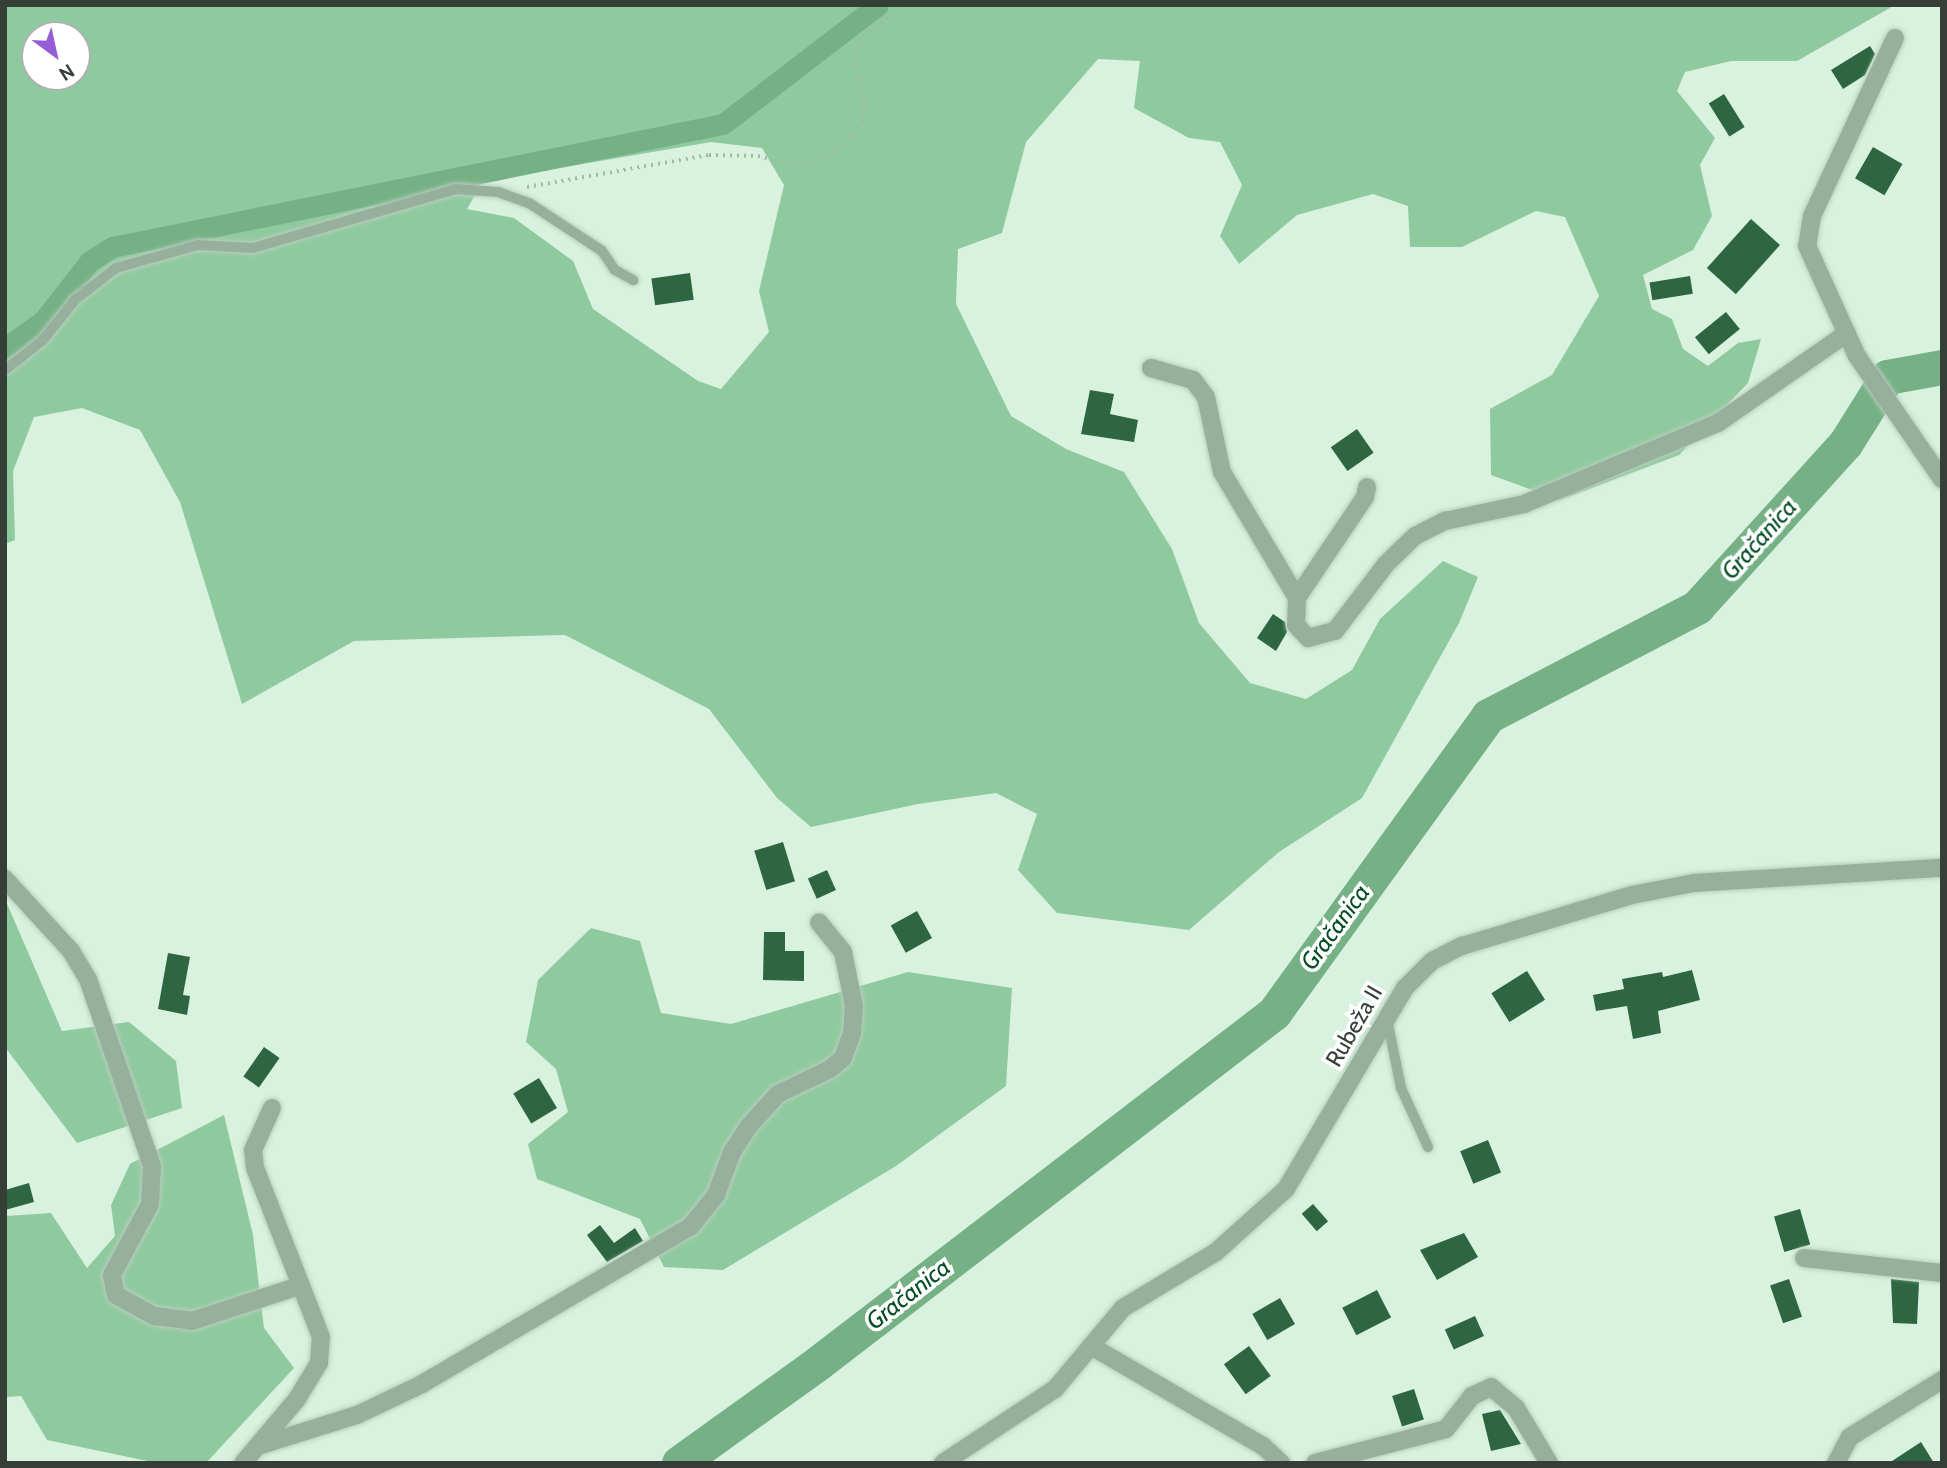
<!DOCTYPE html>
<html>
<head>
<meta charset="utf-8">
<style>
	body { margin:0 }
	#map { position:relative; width:1947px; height:1468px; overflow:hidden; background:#d9f2df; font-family:Cabin,sans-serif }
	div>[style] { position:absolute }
	.forest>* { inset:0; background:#8fca9e }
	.canal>* { height:21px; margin:-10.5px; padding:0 10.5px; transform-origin:10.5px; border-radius:10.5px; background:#76b186 }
	.river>* { height:35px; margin:-17.5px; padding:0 17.5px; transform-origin:17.5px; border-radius:17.5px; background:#76b186 }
	.building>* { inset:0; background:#2d6640; transform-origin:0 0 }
	.path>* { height:3.5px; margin-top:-1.75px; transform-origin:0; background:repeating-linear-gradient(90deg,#a4b8a9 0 2px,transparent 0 7px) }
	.roads { filter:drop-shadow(0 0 2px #b8cebd) drop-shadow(0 0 2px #b8cebd) }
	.service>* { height:10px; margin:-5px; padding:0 5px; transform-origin:5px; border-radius:5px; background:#97b09d }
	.minor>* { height:18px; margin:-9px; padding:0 9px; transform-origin:9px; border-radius:9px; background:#97b09d }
	.tertiary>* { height:18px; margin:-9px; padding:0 9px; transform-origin:9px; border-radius:9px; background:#97b09d }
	span { translate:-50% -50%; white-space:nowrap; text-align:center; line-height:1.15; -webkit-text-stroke:7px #fff; paint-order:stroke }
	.street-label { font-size:23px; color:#353f37 }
	.water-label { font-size:24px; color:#064e26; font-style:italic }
	.frame { position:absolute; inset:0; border:7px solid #353f37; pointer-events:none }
	.north { position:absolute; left:21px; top:21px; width:70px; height:70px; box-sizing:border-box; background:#fff; border:2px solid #aeb2af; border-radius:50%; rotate:147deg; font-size:19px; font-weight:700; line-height:28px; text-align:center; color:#353f37 }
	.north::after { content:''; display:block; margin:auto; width:24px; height:32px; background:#955ed7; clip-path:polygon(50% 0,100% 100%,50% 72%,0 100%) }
</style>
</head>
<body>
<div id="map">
	<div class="forest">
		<i style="clip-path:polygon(evenodd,5px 5px,1895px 5px,1797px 61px,1731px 61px,1685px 72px,1677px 91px,1715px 138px,1700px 165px,1712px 216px,1693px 250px,1643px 275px,1652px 309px,1672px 319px,1683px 349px,1708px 366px,1738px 343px,1761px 339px,1748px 383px,1679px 455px,1560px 500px,1491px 475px,1490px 409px,1552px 375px,1599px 296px,1565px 217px,1536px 211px,1462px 247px,1410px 247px,1408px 206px,1373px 194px,1297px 215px,1239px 264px,1220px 236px,1242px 185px,1220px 142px,1189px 138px,1134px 108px,1140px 61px,1098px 59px,1026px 142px,1002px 233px,958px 249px,956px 304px,1011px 416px,1066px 449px,1124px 472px,1172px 549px,1199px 623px,1250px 683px,1306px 699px,1352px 670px,1380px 619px,1443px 561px,1478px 577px,1459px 623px,1362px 798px,1279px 852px,1189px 930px,1057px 913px,1018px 870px,1037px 814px,996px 793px,918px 804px,811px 827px,777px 798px,709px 709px,565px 635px,354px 641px,242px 704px,180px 502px,140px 430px,82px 408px,34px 417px,13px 471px,15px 540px,5px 544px,5px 5px,35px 35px,77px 35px,77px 77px,35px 77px,35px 35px,5px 5px,711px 142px,762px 148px,784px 185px,759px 291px,769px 332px,721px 389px,698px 381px,593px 309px,573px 261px,514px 218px,467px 209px,483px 181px,711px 142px)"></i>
		<i style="clip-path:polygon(5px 899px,62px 1031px,129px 1022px,176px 1061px,182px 1108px,77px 1143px,5px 1047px)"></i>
		<i style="clip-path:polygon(591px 928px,640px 941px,661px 1013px,731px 1024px,908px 972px,1012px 988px,1006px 1086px,896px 1166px,723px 1270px,664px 1267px,640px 1219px,537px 1179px,528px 1144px,568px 1112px,556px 1069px,526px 1042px,538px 980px)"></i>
		<i style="clip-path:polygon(224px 1115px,253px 1235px,264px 1328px,294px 1368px,206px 1463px,157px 1463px,47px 1440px,21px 1396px,5px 1397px,5px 1216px,51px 1213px,87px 1268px,115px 1236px,111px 1205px,130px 1164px)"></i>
	</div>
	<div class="canal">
		<i style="left:5px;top:348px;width:48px;rotate:-35.7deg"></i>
		<i style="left:44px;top:320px;width:75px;rotate:-52.1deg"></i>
		<i style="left:90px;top:261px;width:26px;rotate:-32deg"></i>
		<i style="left:112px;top:247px;width:623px;rotate:-11.38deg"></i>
		<i style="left:723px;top:124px;width:195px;rotate:-37.5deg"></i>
	</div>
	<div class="river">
		<i style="left:679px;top:1463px;width:171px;rotate:-35.7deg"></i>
		<i style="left:818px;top:1363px;width:575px;rotate:-37.51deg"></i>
		<i style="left:1274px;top:1013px;width:366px;rotate:-54.2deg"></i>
		<i style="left:1488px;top:716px;width:236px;rotate:-27.5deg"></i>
		<i style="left:1697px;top:607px;width:220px;rotate:-47.8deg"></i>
		<i style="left:1845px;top:444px;width:79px;rotate:-57.9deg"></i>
		<i style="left:1887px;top:377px;width:56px;rotate:-10.3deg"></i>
	</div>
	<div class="building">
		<i style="clip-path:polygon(1870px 46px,1875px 54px,1865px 75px,1843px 89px,1831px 70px)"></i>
		<i style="left:1724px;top:94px;width:39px;height:18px;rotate:58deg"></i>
		<i style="left:1873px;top:147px;width:34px;height:36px;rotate:30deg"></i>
		<i style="left:1751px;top:219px;width:39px;height:66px;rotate:42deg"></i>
		<i style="left:690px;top:273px;width:27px;height:39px;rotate:82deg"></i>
		<i style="left:1690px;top:276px;width:18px;height:41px;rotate:81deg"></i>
		<i style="left:1726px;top:312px;width:22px;height:40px;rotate:51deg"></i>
		<i style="clip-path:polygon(1090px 390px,1114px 394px,1110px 414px,1138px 420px,1134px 442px,1081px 434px)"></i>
		<i style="left:1357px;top:429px;width:29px;height:32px;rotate:55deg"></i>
		<i style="clip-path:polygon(1273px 614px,1285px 622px,1287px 632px,1276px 651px,1257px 638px)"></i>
		<i style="left:783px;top:842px;width:41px;height:30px;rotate:73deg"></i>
		<i style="left:827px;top:870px;width:22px;height:21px;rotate:66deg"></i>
		<i style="left:917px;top:911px;width:31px;height:30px;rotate:61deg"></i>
		<i style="clip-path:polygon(764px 932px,785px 932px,785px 951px,804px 951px,804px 981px,763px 980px)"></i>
		<i style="clip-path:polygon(168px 953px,190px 957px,183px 995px,190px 996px,187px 1015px,158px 1009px)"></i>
		<i style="clip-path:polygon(1692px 970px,1700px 1000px,1658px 1011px,1661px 1033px,1633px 1039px,1627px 1006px,1596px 1011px,1593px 995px,1624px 989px,1622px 979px,1662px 972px,1663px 977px)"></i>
		<i style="left:1527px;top:971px;width:34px;height:42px;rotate:58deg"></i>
		<i style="left:264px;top:1047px;width:19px;height:36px;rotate:35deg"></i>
		<i style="left:539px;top:1078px;width:35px;height:30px;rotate:59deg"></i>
		<i style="left:1488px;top:1140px;width:35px;height:30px;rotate:68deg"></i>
		<i style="clip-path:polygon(29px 1183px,34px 1202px,5px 1210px,5px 1190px)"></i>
		<i style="left:1313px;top:1204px;width:23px;height:15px;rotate:49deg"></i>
		<i style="left:1800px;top:1209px;width:37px;height:27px;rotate:74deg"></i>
		<i style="clip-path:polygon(600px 1225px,614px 1243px,635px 1228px,643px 1241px,607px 1262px,587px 1235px)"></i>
		<i style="clip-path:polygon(1464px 1233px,1478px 1257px,1437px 1280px,1420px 1250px)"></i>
		<i style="left:1789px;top:1279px;width:40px;height:20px;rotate:71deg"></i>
		<i style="clip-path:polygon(1891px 1279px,1919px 1282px,1917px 1324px,1893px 1323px)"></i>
		<i style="left:1377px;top:1290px;width:31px;height:39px;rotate:63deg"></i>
		<i style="left:1280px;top:1298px;width:30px;height:32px;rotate:60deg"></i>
		<i style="left:1475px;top:1316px;width:22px;height:33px;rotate:66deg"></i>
		<i style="left:1249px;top:1346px;width:37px;height:31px;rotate:54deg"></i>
		<i style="left:1414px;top:1389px;width:32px;height:23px;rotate:72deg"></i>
		<i style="clip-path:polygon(1500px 1410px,1521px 1444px,1491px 1451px,1482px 1414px)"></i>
		<i style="clip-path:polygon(1921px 1442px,1934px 1463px,1889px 1463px)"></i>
	</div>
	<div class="path">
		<i style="left:527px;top:187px;width:185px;rotate:-10deg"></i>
		<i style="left:709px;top:155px;width:49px;rotate:1.2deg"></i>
		<i style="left:758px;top:156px;width:38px;rotate:15deg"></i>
		<i style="left:795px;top:166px;width:26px;rotate:-16deg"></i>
		<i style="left:820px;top:159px;width:28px;rotate:-30deg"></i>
		<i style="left:844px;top:145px;width:29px;rotate:-52deg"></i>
		<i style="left:862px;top:122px;width:22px;rotate:-85deg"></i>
		<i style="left:864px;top:100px;width:35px;rotate:-105deg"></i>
		<i style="left:855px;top:66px;width:26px;rotate:-83deg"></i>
		<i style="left:858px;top:40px;width:58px;rotate:-37.3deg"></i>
	</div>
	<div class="roads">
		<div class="service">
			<i style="left:5px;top:370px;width:48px;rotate:-38.3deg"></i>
			<i style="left:43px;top:340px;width:51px;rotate:-51.3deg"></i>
			<i style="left:75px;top:300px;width:52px;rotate:-38deg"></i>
			<i style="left:116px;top:268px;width:85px;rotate:-15.7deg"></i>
			<i style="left:198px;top:245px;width:55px;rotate:3.1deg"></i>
			<i style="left:253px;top:248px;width:211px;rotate:-16.2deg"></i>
			<i style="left:456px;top:189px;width:42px;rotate:4.1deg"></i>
			<i style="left:498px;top:192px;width:33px;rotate:20deg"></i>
			<i style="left:529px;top:203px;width:87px;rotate:33.3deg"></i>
			<i style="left:602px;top:251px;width:23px;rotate:56deg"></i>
			<i style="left:615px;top:270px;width:21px;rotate:29deg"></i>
			<i style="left:1387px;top:1019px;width:70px;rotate:78.5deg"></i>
			<i style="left:1401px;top:1088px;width:65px;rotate:65.4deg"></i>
		</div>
		<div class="minor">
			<i style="left:1895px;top:38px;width:196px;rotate:115deg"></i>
			<i style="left:1812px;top:216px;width:30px;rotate:99deg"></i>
			<i style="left:1807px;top:246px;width:121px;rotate:65.6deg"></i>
			<i style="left:1857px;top:356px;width:150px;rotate:55.4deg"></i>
			<i style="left:1151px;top:368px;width:44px;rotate:15.9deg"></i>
			<i style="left:1193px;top:380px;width:21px;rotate:53deg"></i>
			<i style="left:1206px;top:397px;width:77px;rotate:78deg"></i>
			<i style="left:1222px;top:472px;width:147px;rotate:59.2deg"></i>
			<i style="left:1367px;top:487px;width:10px;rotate:101deg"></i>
			<i style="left:1365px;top:497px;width:122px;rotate:124deg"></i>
			<i style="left:1297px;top:598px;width:27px;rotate:92deg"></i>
			<i style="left:1296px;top:625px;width:18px;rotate:47deg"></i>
			<i style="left:1308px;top:638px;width:28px;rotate:-15deg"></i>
			<i style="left:1335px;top:631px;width:84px;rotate:-52.7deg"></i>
			<i style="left:1386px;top:564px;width:40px;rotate:-44deg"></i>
			<i style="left:1415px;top:536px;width:34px;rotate:-27deg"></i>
			<i style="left:1445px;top:521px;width:81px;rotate:-12.1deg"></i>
			<i style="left:1524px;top:504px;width:210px;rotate:-22.7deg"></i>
			<i style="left:1718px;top:423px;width:157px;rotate:-34.9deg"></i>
			<i style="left:5px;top:879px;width:98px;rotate:47.5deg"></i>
			<i style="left:71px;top:951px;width:33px;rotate:59deg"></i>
			<i style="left:88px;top:979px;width:198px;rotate:71.1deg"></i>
			<i style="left:152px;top:1166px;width:38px;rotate:93deg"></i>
			<i style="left:150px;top:1204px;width:81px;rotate:118.2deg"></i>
			<i style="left:112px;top:1275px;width:20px;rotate:79deg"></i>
			<i style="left:116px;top:1295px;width:43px;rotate:28.9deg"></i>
			<i style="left:154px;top:1316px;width:38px;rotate:7deg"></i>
			<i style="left:192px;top:1321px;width:113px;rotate:-18.1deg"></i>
			<i style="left:1804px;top:1258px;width:139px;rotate:6.2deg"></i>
			<i style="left:1091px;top:1346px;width:199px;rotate:30.2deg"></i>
			<i style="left:1263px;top:1446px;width:25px;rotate:43deg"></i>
			<i style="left:258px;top:1446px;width:104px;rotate:-17.4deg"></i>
			<i style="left:357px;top:1415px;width:72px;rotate:-25.5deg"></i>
			<i style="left:422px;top:1384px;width:312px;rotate:-30.4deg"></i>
			<i style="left:691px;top:1226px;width:40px;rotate:-51deg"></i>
			<i style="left:716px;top:1195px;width:46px;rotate:-69.6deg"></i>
			<i style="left:732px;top:1152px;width:31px;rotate:-57deg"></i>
			<i style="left:749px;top:1126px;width:43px;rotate:-47.8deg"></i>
			<i style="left:778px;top:1094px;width:58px;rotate:-25.7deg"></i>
			<i style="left:830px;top:1069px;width:17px;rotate:-40deg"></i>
			<i style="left:843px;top:1058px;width:27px;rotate:-70deg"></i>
			<i style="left:852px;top:1033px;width:27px;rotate:-86deg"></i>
			<i style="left:854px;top:1006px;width:55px;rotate:-101.5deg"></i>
			<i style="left:843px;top:952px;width:38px;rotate:-129deg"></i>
			<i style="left:243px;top:1463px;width:84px;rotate:-49.8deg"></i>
			<i style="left:297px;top:1399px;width:42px;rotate:-58.6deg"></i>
			<i style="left:319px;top:1363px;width:26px;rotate:-86deg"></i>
			<i style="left:321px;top:1337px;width:181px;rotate:-111.3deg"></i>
			<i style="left:255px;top:1168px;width:18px;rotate:-96deg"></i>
			<i style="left:253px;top:1150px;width:46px;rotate:-65.7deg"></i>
			<i style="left:943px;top:1463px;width:134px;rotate:-33.5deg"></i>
			<i style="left:1055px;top:1389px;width:106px;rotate:-50deg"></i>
			<i style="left:1123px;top:1308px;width:109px;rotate:-31.1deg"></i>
			<i style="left:1216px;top:1252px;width:94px;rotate:-42deg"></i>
			<i style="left:1286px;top:1189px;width:234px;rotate:-59.4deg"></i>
			<i style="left:1405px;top:988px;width:38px;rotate:-45deg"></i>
			<i style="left:1432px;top:961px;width:34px;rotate:-27deg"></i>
			<i style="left:1462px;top:946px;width:177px;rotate:-16.7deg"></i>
			<i style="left:1632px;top:895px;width:63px;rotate:-11deg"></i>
			<i style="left:1694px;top:883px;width:248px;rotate:-3.5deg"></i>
			<i style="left:1315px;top:1463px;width:135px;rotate:-14.5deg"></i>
			<i style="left:1446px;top:1429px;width:42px;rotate:-51.8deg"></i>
			<i style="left:1472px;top:1396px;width:21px;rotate:-25deg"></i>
			<i style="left:1491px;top:1387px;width:33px;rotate:40deg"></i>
			<i style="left:1516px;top:1408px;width:64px;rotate:59deg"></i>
		</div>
		<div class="tertiary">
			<i style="left:1836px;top:1463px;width:30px;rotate:-62deg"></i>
			<i style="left:1850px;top:1437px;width:108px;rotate:-31.8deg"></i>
		</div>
	</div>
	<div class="street-label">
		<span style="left:1354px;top:1026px;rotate:-60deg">Rubeža II</span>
	</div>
	<div class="water-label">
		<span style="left:1759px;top:539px;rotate:-48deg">Gračanica</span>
		<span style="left:1335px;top:927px;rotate:-54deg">Gračanica</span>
		<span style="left:908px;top:1294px;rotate:-38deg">Gračanica</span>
	</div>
	<div class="frame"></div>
	<div class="north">N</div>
</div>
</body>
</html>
